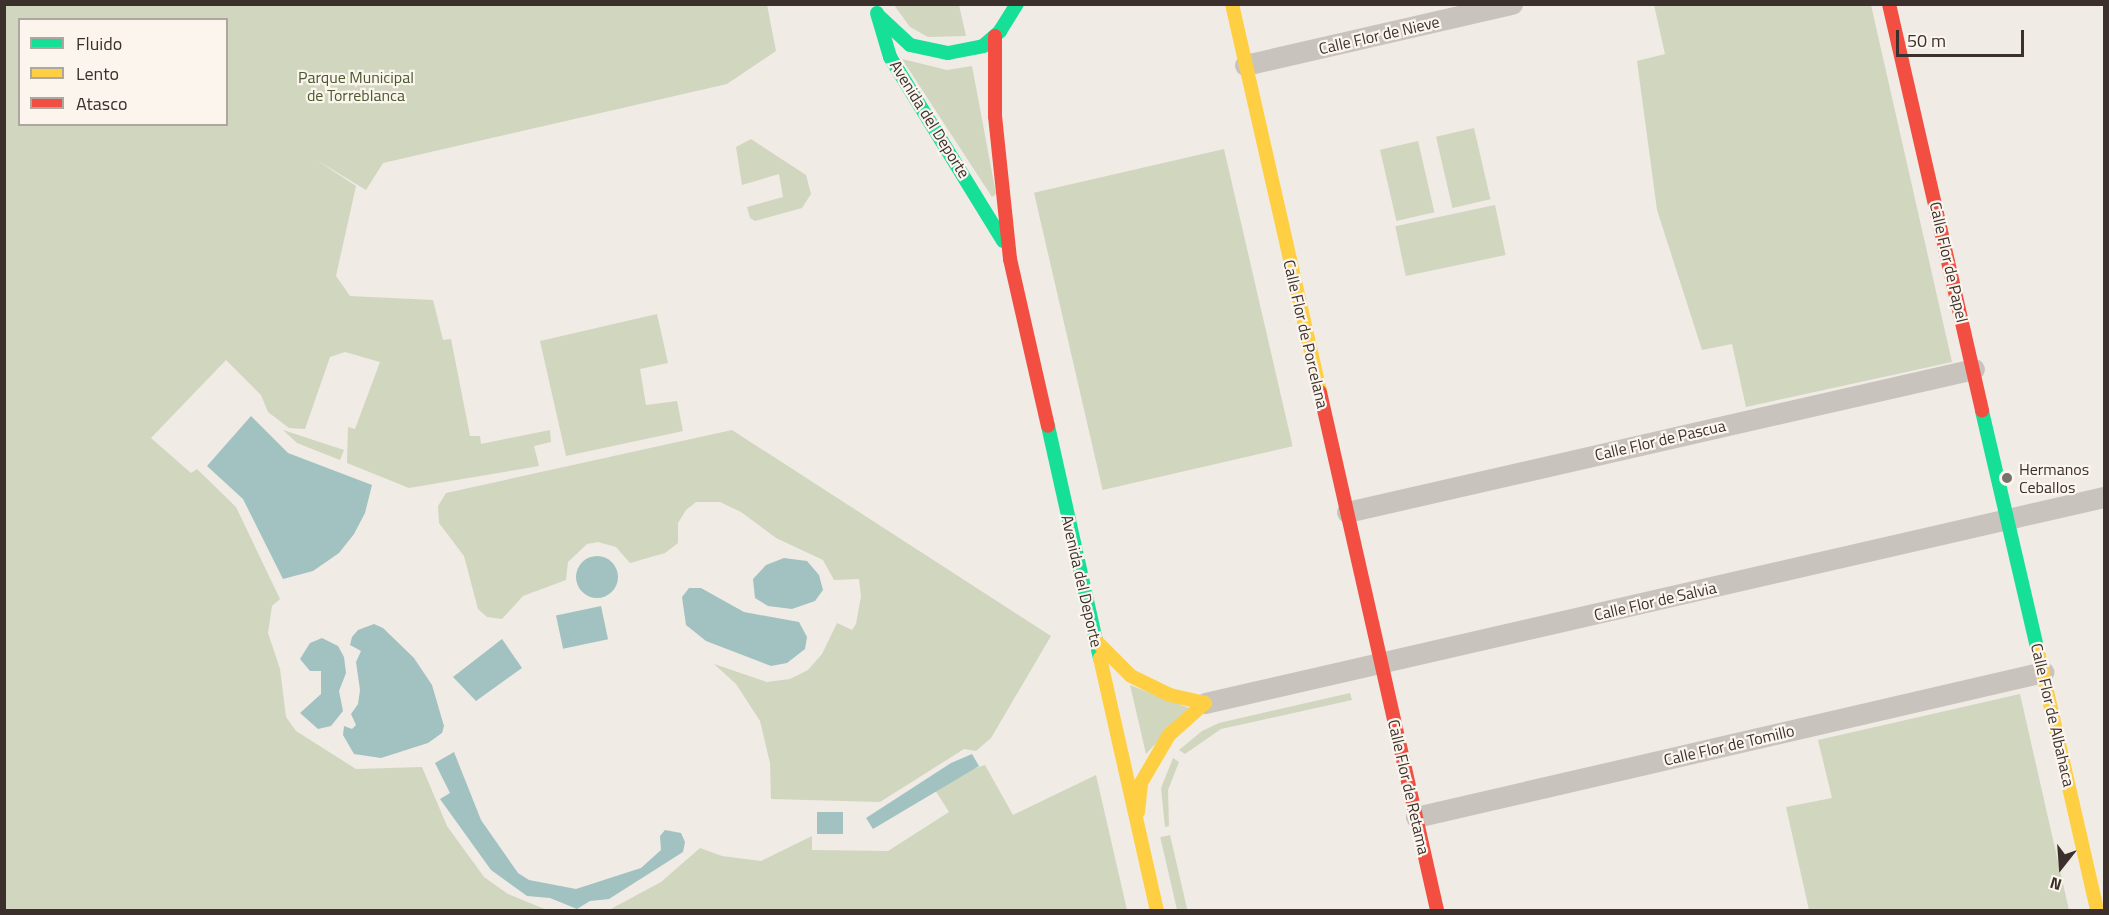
<!DOCTYPE html>
<html>
<head>
<meta charset="utf-8">
<style>
	body { margin:0 }
	#map { position:relative; width:2109px; height:915px; overflow:hidden; background:#f0ebe5; font-family:"Titillium Web",sans-serif }
	div>[style] { position:absolute }
	.green>* { inset:0; background:#d1d6bf; transform-origin:0 0 }
	.water>* { inset:0; background:#a1c2c1; transform-origin:0 0 }
	.round { border-radius:50% }
	.street>* { height:21px; margin:-10.5px; padding:0 10.5px; transform-origin:10.5px; border-radius:10.5px; background:#c9c3be }
	.fast>* { height:14px; margin:-7px; padding:0 7px; transform-origin:7px; border-radius:7px; background:#16e098 }
	.slow>* { height:14px; margin:-7px; padding:0 7px; transform-origin:7px; border-radius:7px; background:#ffcf43 }
	.jam>* { height:14px; margin:-7px; padding:0 7px; transform-origin:7px; border-radius:7px; background:#f24e42 }
	.dots>* { width:16px; height:16px; translate:-50% -50%; box-sizing:border-box; border:3px solid #fbf5ee; border-radius:50% }
	span { translate:-50% -50%; white-space:nowrap; text-align:center; line-height:1.15; -webkit-text-stroke:4.5px #fbf5ee; paint-order:stroke }
	.street-label { font-size:16px; color:#3b302b }
	.park-label { font-size:16px; color:#4a5a2e }
	.poi-label { font-size:16px; color:#3b302b }
	.left { translate:0 -50%; text-align:left }
	.frame { position:absolute; inset:0; border:6px solid #3b302b; pointer-events:none }
	.legend { position:absolute; left:18px; top:18px; width:210px; height:108px; box-sizing:border-box; background:#fbf5ee; border:2px solid #aea6a0; margin:0; padding:8px 10px; list-style:none; font-size:18px; color:#3b302b }
	.legend li { display:flex; align-items:center; gap:12px; height:30px }
	.legend b { width:30px; border:2px solid #aea6a0 }
	.north { position:absolute; left:2031px; top:837px; width:60px; height:60px; -webkit-text-stroke:4px #fbf5ee; paint-order:stroke; rotate:197deg; font-size:16px; font-weight:700; line-height:24px; text-align:center; color:#3b302b }
	.north::after { content:''; display:block; margin:auto; width:21px; height:27px; background:#3b302b; clip-path:polygon(50% 0,100% 100%,50% 72%,0 100%) }
	.scale { position:absolute; left:1896px; top:30px; width:128px; height:27px; box-sizing:border-box; border:3px solid #3b302b; border-top:0; padding-left:8px; font-size:18px; line-height:21px; white-space:nowrap; color:#3b302b; -webkit-text-stroke:4px #fbf5ee; paint-order:stroke }
</style>
</head>
<body>
<div id="map">
	<div class="green">
		<i style="clip-path:polygon(evenodd,5px 4px,767px 5px,776px 51px,727px 84px,383px 163px,366px 190px,315px 159px,356px 186px,336px 276px,350px 296px,433px 300px,443px 340px,451px 339px,470px 436px,480px 436px,481px 444px,550px 430px,551px 442px,534px 446px,539px 466px,409px 488px,347px 463px,348px 427px,355px 429px,380px 362px,345px 352px,330px 357px,305px 429px,289px 428px,268px 412px,261px 395px,226px 360px,151px 438px,191px 473px,197px 469px,236px 507px,280px 599px,272px 606px,268px 633px,280px 669px,286px 717px,296px 731px,356px 769px,422px 767px,447px 826px,484px 877px,508px 894px,547px 910px,5px 910px,5px 4px,20px 20px,226px 20px,226px 124px,20px 124px,20px 20px)"></i>
		<i style="clip-path:polygon(894px 5px,959px 5px,966px 36px,928px 37px,910px 27px)"></i>
		<i style="clip-path:polygon(1654px 5px,1871px 5px,1952px 362px,1746px 407px,1732px 344px,1702px 350px,1657px 210px,1637px 61px,1665px 54px)"></i>
		<i style="clip-path:polygon(902px 59px,947px 70px,972px 66px,996px 194px,992px 197px)"></i>
		<i style="left:1474px;top:128px;width:73px;height:39px;rotate:77deg"></i>
		<i style="clip-path:polygon(751px 139px,806px 175px,811px 194px,802px 208px,755px 221px,750px 218px,747px 207px,783px 197px,779px 174px,742px 185px,736px 147px)"></i>
		<i style="left:1418px;top:141px;width:73px;height:39px;rotate:77deg"></i>
		<i style="left:1224px;top:149px;width:305px;height:195px;rotate:77deg"></i>
		<i style="left:1495px;top:205px;width:51px;height:102px;rotate:78deg"></i>
		<i style="clip-path:polygon(657px 314px,668px 363px,640px 369px,646px 405px,677px 401px,683px 431px,566px 456px,540px 341px)"></i>
		<i style="clip-path:polygon(283px 430px,344px 450px,340px 460px,297px 443px)"></i>
		<i style="clip-path:polygon(732px 430px,1051px 636px,991px 738px,976px 751px,964px 749px,880px 802px,771px 799px,770px 763px,760px 721px,736px 684px,714px 664px,767px 682px,790px 679px,808px 670px,822px 654px,837px 623px,852px 630px,856px 624px,861px 596px,859px 579px,834px 580px,823px 560px,776px 538px,741px 512px,720px 502px,696px 502px,686px 510px,678px 523px,678px 543px,665px 553px,630px 563px,616px 547px,598px 542px,587px 544px,568px 562px,566px 580px,523px 596px,502px 619px,487px 617px,478px 609px,464px 556px,439px 523px,438px 506px,446px 493px)"></i>
		<i style="clip-path:polygon(1130px 685px,1189px 708px,1146px 754px)"></i>
		<i style="clip-path:polygon(1350px 693px,1352px 700px,1221px 729px,1185px 754px,1179px 750px,1202px 731px,1219px 723px)"></i>
		<i style="clip-path:polygon(2020px 694px,2069px 910px,1809px 910px,1786px 807px,1832px 798px,1818px 740px)"></i>
		<i style="clip-path:polygon(1173px 758px,1179px 762px,1168px 790px,1169px 826px,1165px 827px,1161px 788px)"></i>
		<i style="clip-path:polygon(985px 765px,1013px 815px,1096px 775px,1127px 910px,609px 910px,661px 882px,700px 848px,722px 856px,761px 861px,812px 836px,812px 850px,888px 851px,949px 812px,935px 790px,963px 772px)"></i>
		<i style="left:1170px;top:835px;width:77px;height:10px;rotate:77deg"></i>
	</div>
	<div class="water">
		<i style="clip-path:polygon(251px 416px,288px 453px,372px 485px,365px 513px,354px 534px,339px 553px,313px 571px,283px 579px,243px 499px,207px 466px)"></i>
		<i class="round" style="left:576px;top:556px;width:42px;height:42px"></i>
		<i style="clip-path:polygon(784px 558px,807px 561px,819px 575px,823px 590px,815px 601px,792px 609px,768px 606px,755px 598px,753px 579px,766px 565px)"></i>
		<i style="clip-path:polygon(689px 588px,701px 588px,744px 612px,799px 622px,807px 637px,805px 649px,787px 663px,771px 666px,706px 641px,686px 625px,682px 597px)"></i>
		<i style="left:601px;top:606px;width:34px;height:46px;rotate:78deg"></i>
		<i style="clip-path:polygon(374px 624px,383px 628px,414px 658px,432px 685px,444px 726px,442px 733px,428px 743px,381px 758px,354px 754px,343px 735px,344px 726px,352px 729px,356px 725px,351px 714px,358px 704px,360px 690px,356px 662px,361px 651px,350px 645px,352px 637px,358px 630px)"></i>
		<i style="clip-path:polygon(322px 638px,338px 646px,344px 657px,346px 673px,339px 691px,343px 711px,331px 726px,318px 729px,300px 713px,321px 694px,321px 671px,310px 671px,300px 659px,310px 643px)"></i>
		<i style="clip-path:polygon(502px 639px,522px 668px,476px 701px,453px 677px)"></i>
		<i style="clip-path:polygon(454px 752px,481px 820px,518px 873px,529px 880px,576px 889px,641px 868px,661px 850px,660px 836px,665px 830px,681px 833px,685px 842px,683px 852px,609px 899px,590px 901px,577px 909px,550px 898px,527px 896px,491px 870px,440px 799px,450px 793px,435px 763px)"></i>
		<i style="clip-path:polygon(972px 754px,979px 766px,873px 829px,866px 818px,951px 763px)"></i>
		<i style="left:817px;top:812px;width:26px;height:22px"></i>
	</div>
	<div class="street">
		<i style="left:1245px;top:65px;width:274px;rotate:-12.9deg"></i>
		<i style="left:1347px;top:512px;width:643px;rotate:-12.85deg"></i>
		<i style="left:1205px;top:703px;width:922px;rotate:-12.91deg"></i>
		<i style="left:1416px;top:817px;width:644px;rotate:-13.02deg"></i>
	</div>
	<div class="fast">
		<i style="left:877px;top:13px;width:46px;rotate:73.5deg"></i>
		<i style="left:890px;top:57px;width:216px;rotate:58.4deg"></i>
		<i style="left:879px;top:16px;width:42px;rotate:43.1deg"></i>
		<i style="left:910px;top:45px;width:39px;rotate:12deg"></i>
		<i style="left:948px;top:53px;width:36px;rotate:-11deg"></i>
		<i style="left:983px;top:46px;width:23px;rotate:-41deg"></i>
		<i style="left:1000px;top:31px;width:32px;rotate:-58deg"></i>
		<i style="left:1982px;top:411px;width:247px;rotate:76.9deg"></i>
		<i style="left:1048px;top:426px;width:238px;rotate:77.4deg"></i>
	</div>
	<div class="slow">
		<i style="left:1232px;top:4px;width:398px;rotate:77.2deg"></i>
		<i style="left:1096px;top:641px;width:49px;rotate:45deg"></i>
		<i style="left:1131px;top:676px;width:43px;rotate:26deg"></i>
		<i style="left:1170px;top:695px;width:36px;rotate:13deg"></i>
		<i style="left:2038px;top:652px;width:265px;rotate:77.1deg"></i>
		<i style="left:1100px;top:658px;width:258px;rotate:77.3deg"></i>
		<i style="left:1138px;top:812px;width:29px;rotate:-84deg"></i>
		<i style="left:1141px;top:783px;width:56px;rotate:-59.7deg"></i>
		<i style="left:1169px;top:735px;width:48px;rotate:-41.6deg"></i>
	</div>
	<div class="jam">
		<i style="left:1889px;top:4px;width:417px;rotate:77.1deg"></i>
		<i style="left:995px;top:36px;width:80px;rotate:90deg"></i>
		<i style="left:995px;top:116px;width:144px;rotate:84deg"></i>
		<i style="left:1010px;top:259px;width:171px;rotate:77.2deg"></i>
		<i style="left:1320px;top:392px;width:531px;rotate:77.27deg"></i>
	</div>
	<div class="dots">
		<i style="left:2007px;top:478px;background:#7a716c"></i>
	</div>
	<div class="street-label">
		<span style="left:1379px;top:35px;rotate:-13deg">Calle Flor de Nieve</span>
		<span style="left:930px;top:119px;rotate:58deg">Avenida del Deporte</span>
		<span style="left:1949px;top:262px;rotate:77deg">Calle Flor de Papel</span>
		<span style="left:1306px;top:334px;rotate:77deg">Calle Flor de Porcelana</span>
		<span style="left:1660px;top:440px;rotate:-13deg">Calle Flor de Pascua</span>
		<span style="left:1082px;top:581px;rotate:77deg">Avenida del Deporte</span>
		<span style="left:1655px;top:601px;rotate:-13deg">Calle Flor de Salvia</span>
		<span style="left:2053px;top:715px;rotate:77deg">Calle Flor de Albahaca</span>
		<span style="left:1729px;top:745px;rotate:-13deg">Calle Flor de Tomillo</span>
		<span style="left:1409px;top:787px;rotate:77deg">Calle Flor de Retama</span>
	</div>
	<div class="park-label">
		<span style="left:356px;top:86px">Parque Municipal<br>de Torreblanca</span>
	</div>
	<div class="poi-label">
		<span class="left" style="left:2019px;top:478px">Hermanos<br>Ceballos</span>
	</div>
	<div class="frame"></div>
	<ul class="legend">
	<li><b style="height:8px;background:#16e098"></b>Fluido</li>
	<li><b style="height:8px;background:#ffcf43"></b>Lento</li>
	<li><b style="height:8px;background:#f24e42"></b>Atasco</li>
	</ul>
	<div class="north">N</div>
	<div class="scale">50 m</div>
</div>
</body>
</html>
